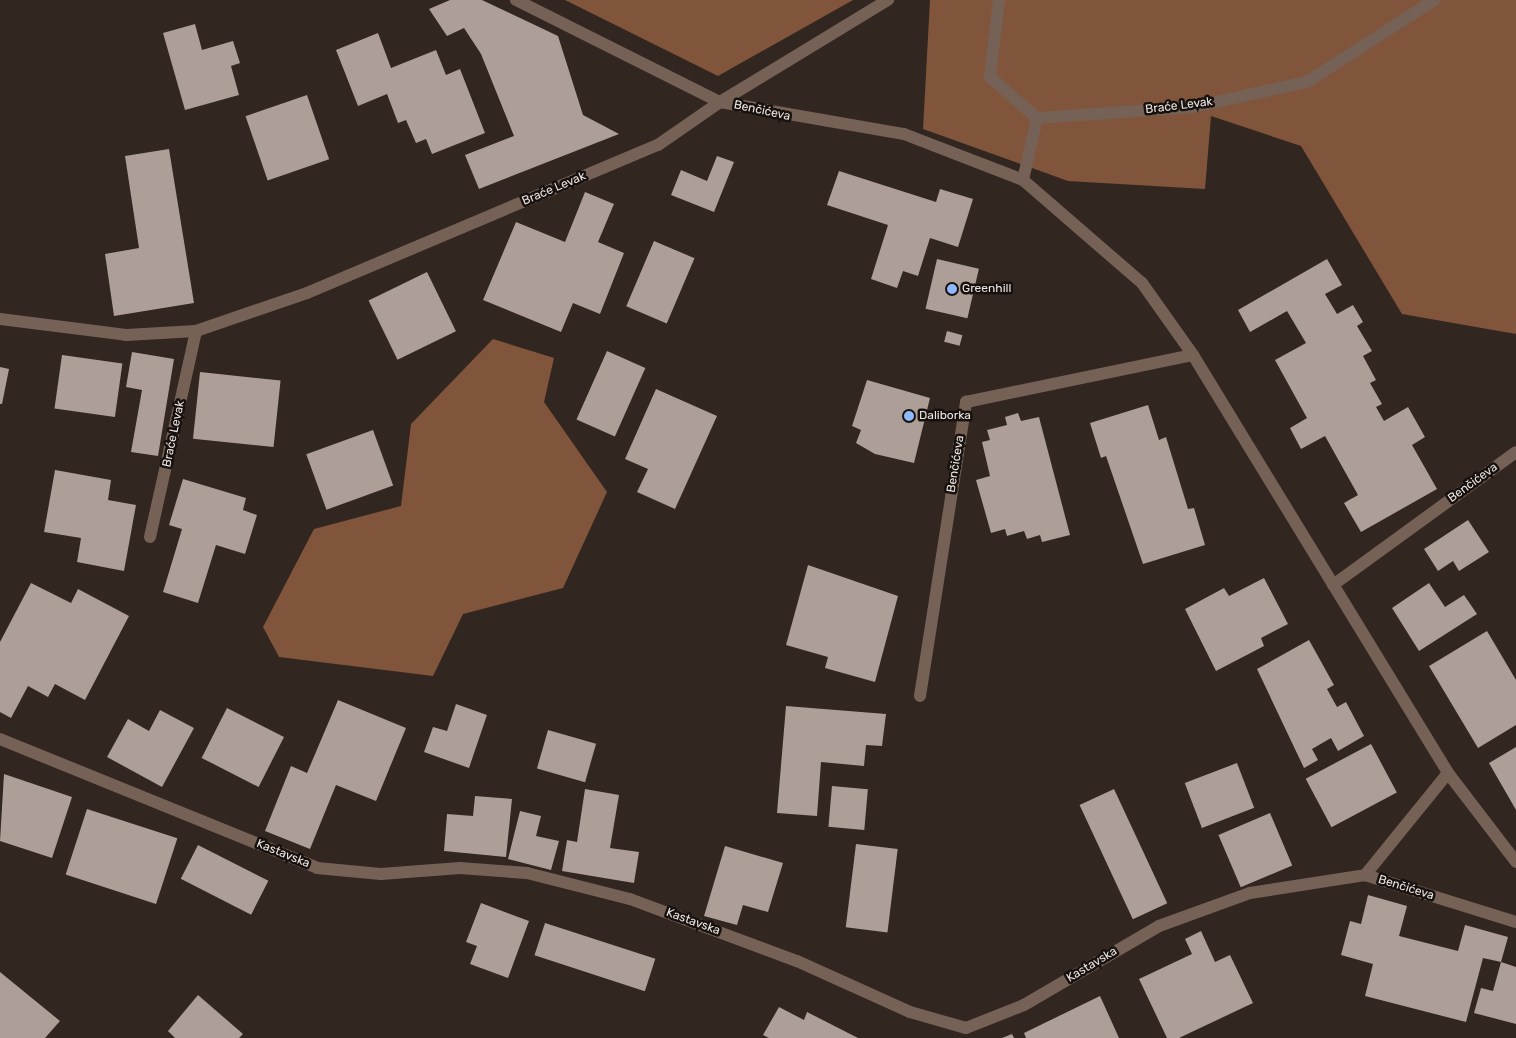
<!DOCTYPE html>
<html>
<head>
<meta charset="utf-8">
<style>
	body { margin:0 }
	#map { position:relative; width:1516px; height:1038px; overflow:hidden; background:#322620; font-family:Rubik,sans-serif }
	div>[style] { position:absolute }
	.forest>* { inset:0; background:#81553b }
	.building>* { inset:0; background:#ad9f97; transform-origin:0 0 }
	.minor>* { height:12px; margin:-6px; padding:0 6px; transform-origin:6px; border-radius:6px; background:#766156 }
	.dots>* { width:14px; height:14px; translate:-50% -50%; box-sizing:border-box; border:2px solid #16110e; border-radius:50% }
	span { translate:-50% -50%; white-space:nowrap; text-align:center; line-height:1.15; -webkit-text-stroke:5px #16110e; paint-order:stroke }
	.street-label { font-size:12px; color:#ede5e1 }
	.poi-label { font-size:12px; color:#ede5e1 }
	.left { translate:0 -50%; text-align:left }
</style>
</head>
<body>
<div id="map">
	<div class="forest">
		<i style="clip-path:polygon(565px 0,853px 0,718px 76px)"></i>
		<i style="clip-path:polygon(930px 0,1516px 0,1516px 334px,1402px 314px,1301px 146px,1211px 116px,1205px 189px,1068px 181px,923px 129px)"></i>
		<i style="clip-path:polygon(493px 339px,554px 358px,544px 402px,607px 492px,563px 588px,463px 614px,433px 676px,279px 657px,263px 627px,314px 529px,401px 506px,411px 424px)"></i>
	</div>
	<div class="building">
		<i style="clip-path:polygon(450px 0,482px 0,558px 36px,583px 115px,619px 134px,479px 189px,465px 155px,514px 136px,481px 54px,464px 28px,447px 36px,429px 9px)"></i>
		<i style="clip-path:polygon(195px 24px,202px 50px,233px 41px,240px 63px,231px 66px,239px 95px,185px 110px,163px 33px)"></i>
		<i style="clip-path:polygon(378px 33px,391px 68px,436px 50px,446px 75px,460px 69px,485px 133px,432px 154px,426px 139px,416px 143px,406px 120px,398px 123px,387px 94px,358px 106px,336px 50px)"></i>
		<i style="left:307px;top:95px;width:68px;height:65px;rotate:71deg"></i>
		<i style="clip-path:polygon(169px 149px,194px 303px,114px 316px,105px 254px,139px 248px,125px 156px)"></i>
		<i style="clip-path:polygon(717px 156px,734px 162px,714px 212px,671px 195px,681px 170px,707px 181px)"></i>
		<i style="clip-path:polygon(839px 171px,936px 202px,940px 189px,973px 199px,958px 247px,930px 238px,918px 276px,903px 271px,897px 288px,871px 279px,888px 225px,827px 205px)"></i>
		<i style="clip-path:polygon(585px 192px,614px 204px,598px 242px,624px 253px,600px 314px,573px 303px,561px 332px,483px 300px,516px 222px,565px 242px)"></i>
		<i style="left:654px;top:241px;width:44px;height:71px;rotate:23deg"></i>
		<i style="left:937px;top:259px;width:43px;height:51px;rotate:13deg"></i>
		<i style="clip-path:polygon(1327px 259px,1342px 285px,1325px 294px,1337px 314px,1353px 305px,1363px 322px,1357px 326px,1372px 351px,1363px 356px,1376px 380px,1370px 383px,1382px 404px,1376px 407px,1384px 421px,1408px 407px,1425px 437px,1412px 445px,1437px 489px,1361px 532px,1344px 503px,1358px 495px,1325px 436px,1301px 449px,1290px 428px,1307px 418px,1275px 360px,1306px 343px,1287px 311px,1250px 332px,1238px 310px)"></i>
		<i style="left:427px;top:272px;width:66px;height:65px;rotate:64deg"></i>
		<i style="left:947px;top:331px;width:16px;height:11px;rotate:15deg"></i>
		<i style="left:607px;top:351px;width:42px;height:75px;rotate:24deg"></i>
		<i style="clip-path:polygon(132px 352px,174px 359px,158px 456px,131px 452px,142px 390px,126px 387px)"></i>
		<i style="left:62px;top:355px;width:61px;height:54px;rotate:8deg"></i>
		<i style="clip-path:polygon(0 367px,9px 369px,2px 404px,0 404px)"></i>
		<i style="left:200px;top:372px;width:81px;height:67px;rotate:6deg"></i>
		<i style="clip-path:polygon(867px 380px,930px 398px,914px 463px,875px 454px,856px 443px,861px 430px,852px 426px)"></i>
		<i style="clip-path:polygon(656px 389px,717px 416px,675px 509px,637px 492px,648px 469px,625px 459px)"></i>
		<i style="clip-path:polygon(1148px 405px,1159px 440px,1166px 437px,1188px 509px,1194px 508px,1205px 545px,1143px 564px,1106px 456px,1101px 458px,1090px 423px)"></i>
		<i style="clip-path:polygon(1018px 413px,1021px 421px,1039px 417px,1070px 535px,1042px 542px,1040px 535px,1027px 539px,1024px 531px,1007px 536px,1005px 529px,991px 533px,976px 480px,990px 476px,982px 442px,990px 440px,987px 430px,1007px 425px,1005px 417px)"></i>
		<i style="left:373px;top:430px;width:59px;height:71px;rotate:70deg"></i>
		<i style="clip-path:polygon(55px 470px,111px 480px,108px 500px,136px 505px,124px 571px,77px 562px,81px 538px,44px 532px)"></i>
		<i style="clip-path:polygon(183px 479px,246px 498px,243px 510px,257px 515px,245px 554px,216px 545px,198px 603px,163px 592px,182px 529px,169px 525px)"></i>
		<i style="clip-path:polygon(1468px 520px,1489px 552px,1459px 571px,1453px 561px,1438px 571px,1424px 549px)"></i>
		<i style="clip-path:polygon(808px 565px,898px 596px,875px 682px,825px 668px,828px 657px,786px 645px)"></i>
		<i style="clip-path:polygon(1264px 578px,1288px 624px,1261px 638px,1264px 646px,1216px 671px,1185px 609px,1224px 588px,1229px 596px)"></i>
		<i style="clip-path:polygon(31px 583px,71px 603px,78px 589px,129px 616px,85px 700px,55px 684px,48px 697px,28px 686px,11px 718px,0 712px,0 642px)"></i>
		<i style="clip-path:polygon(1429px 583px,1445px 607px,1464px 595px,1477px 614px,1419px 651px,1392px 608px)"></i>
		<i style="clip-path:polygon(1487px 631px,1516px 680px,1516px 725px,1478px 748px,1429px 666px)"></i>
		<i style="clip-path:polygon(1309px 640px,1334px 685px,1327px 689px,1337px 707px,1346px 702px,1364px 736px,1338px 751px,1331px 738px,1312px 749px,1318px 760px,1304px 768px,1257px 669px)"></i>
		<i style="clip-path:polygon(338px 700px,406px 728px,376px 801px,336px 785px,310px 849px,265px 831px,291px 766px,307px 773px)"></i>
		<i style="clip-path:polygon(456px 704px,487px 715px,469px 768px,424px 752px,433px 727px,447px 731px)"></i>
		<i style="clip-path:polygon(786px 706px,886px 714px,882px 746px,866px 745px,864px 766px,821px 762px,817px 816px,777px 813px)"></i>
		<i style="left:227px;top:708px;width:64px;height:56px;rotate:27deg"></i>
		<i style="clip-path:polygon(160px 710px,194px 728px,162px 787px,107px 757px,128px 719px,149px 731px)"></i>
		<i style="left:548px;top:730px;width:50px;height:40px;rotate:16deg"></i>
		<i style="left:1371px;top:744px;width:55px;height:74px;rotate:62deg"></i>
		<i style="clip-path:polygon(1516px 747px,1516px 810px,1489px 763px)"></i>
		<i style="left:1237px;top:763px;width:48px;height:56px;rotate:69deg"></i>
		<i style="clip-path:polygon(4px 774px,72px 797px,52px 858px,0 841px)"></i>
		<i style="left:832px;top:786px;width:36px;height:41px;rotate:5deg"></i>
		<i style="clip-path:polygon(585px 789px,619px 795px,610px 848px,639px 852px,634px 883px,562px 871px,567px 840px,577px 842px)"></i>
		<i style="left:1114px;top:789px;width:126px;height:38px;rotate:65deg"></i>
		<i style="clip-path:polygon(475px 796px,512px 799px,506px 857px,444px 851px,447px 814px,473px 816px)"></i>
		<i style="left:87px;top:809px;width:95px;height:69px;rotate:18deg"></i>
		<i style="clip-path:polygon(520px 811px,541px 816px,536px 836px,559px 841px,551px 870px,508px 859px)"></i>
		<i style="left:1270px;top:813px;width:57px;height:56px;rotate:67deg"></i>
		<i style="left:856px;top:844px;width:42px;height:84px;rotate:7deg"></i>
		<i style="left:198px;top:845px;width:79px;height:38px;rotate:27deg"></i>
		<i style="clip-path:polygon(725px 846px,783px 863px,768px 912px,743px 905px,737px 925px,704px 916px)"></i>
		<i style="clip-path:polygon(1368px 895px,1407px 906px,1399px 936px,1458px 951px,1465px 925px,1508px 937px,1501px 962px,1483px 958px,1466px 1022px,1365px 996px,1373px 964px,1341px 955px,1350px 921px,1361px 924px)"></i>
		<i style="clip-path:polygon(481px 903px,529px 921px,508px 978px,470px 964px,477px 946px,466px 942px)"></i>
		<i style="left:545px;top:923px;width:116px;height:34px;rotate:18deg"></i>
		<i style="clip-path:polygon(1201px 931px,1215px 962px,1230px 955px,1253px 1003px,1179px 1038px,1167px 1038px,1139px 979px,1192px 954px,1185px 939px)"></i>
		<i style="clip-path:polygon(1501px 962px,1516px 967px,1516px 1024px,1474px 1013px,1481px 988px,1493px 991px)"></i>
		<i style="clip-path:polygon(0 972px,60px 1021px,45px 1038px,0 1038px)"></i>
		<i style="clip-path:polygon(198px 995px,243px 1034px,239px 1038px,175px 1038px,168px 1031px)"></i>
		<i style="clip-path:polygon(1100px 996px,1119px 1038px,1026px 1038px,1024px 1033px)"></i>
		<i style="clip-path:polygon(779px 1007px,804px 1020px,807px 1012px,858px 1038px,769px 1038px,763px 1035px)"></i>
		<i style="clip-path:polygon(1012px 1034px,1014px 1038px,1002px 1038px)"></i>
	</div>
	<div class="minor">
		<i style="left:516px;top:0;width:228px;rotate:26.6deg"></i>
		<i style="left:720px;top:102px;width:187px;rotate:9.9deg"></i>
		<i style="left:904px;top:134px;width:128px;rotate:21.1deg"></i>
		<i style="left:1023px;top:180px;width:157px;rotate:40.9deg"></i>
		<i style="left:1142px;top:283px;width:88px;rotate:54.7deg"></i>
		<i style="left:1193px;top:355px;width:490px;rotate:58.6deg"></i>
		<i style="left:1448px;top:773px;width:112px;rotate:52.6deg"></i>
		<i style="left:999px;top:0;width:78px;rotate:96.7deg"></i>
		<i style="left:990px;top:77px;width:62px;rotate:41.1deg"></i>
		<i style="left:1037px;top:118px;width:156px;rotate:-4deg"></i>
		<i style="left:1193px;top:107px;width:117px;rotate:-12.4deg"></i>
		<i style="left:1307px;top:82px;width:151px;rotate:-32.8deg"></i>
		<i style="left:1023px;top:180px;width:64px;rotate:-77.3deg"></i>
		<i style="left:0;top:319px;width:127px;rotate:7.2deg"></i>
		<i style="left:126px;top:335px;width:70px;rotate:-3.3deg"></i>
		<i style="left:196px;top:331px;width:117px;rotate:-18.9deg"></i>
		<i style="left:307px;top:293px;width:381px;rotate:-22.9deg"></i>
		<i style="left:658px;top:145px;width:75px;rotate:-34.7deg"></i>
		<i style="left:720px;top:102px;width:197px;rotate:-31.3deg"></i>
		<i style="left:150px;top:537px;width:211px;rotate:-77.4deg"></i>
		<i style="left:1333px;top:585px;width:226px;rotate:-36deg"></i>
		<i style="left:920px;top:696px;width:298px;rotate:-81.1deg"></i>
		<i style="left:966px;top:402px;width:232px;rotate:-11.7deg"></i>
		<i style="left:0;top:739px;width:342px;rotate:22.1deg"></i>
		<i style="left:317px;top:868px;width:64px;rotate:5.4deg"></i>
		<i style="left:381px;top:874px;width:79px;rotate:-4.3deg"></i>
		<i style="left:460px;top:868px;width:67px;rotate:4.3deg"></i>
		<i style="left:527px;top:873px;width:106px;rotate:14.2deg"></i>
		<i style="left:630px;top:899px;width:178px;rotate:20.4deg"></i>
		<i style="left:797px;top:961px;width:124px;rotate:24.3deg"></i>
		<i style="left:910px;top:1012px;width:58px;rotate:15.9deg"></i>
		<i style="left:966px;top:1028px;width:62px;rotate:-21.6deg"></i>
		<i style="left:1024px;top:1005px;width:156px;rotate:-30.3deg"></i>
		<i style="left:1159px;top:926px;width:97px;rotate:-19.9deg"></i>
		<i style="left:1250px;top:893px;width:116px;rotate:-8.9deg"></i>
		<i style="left:1448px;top:773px;width:132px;rotate:129.1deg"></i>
		<i style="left:1365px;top:875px;width:158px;rotate:17.3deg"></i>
	</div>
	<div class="dots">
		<i style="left:952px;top:289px;background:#8fb8fd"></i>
		<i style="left:909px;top:416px;background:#8fb8fd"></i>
	</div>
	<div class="street-label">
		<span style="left:1179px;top:106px;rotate:-7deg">Braće Levak</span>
		<span style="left:762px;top:111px;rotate:12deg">Benčićeva</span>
		<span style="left:554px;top:189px;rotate:-23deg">Braće Levak</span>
		<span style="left:174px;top:434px;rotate:-78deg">Braće Levak</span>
		<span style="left:956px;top:464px;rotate:-81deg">Benčićeva</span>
		<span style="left:1473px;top:483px;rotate:-36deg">Benčićeva</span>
		<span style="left:283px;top:854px;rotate:22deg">Kastavska</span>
		<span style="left:1406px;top:888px;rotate:17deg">Benčićeva</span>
		<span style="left:693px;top:922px;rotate:20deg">Kastavska</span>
		<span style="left:1092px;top:965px;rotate:-31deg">Kastavska</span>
	</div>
	<div class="poi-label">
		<span class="left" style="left:962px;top:289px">Greenhill</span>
		<span class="left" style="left:919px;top:416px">Daliborka</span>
	</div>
</div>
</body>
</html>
